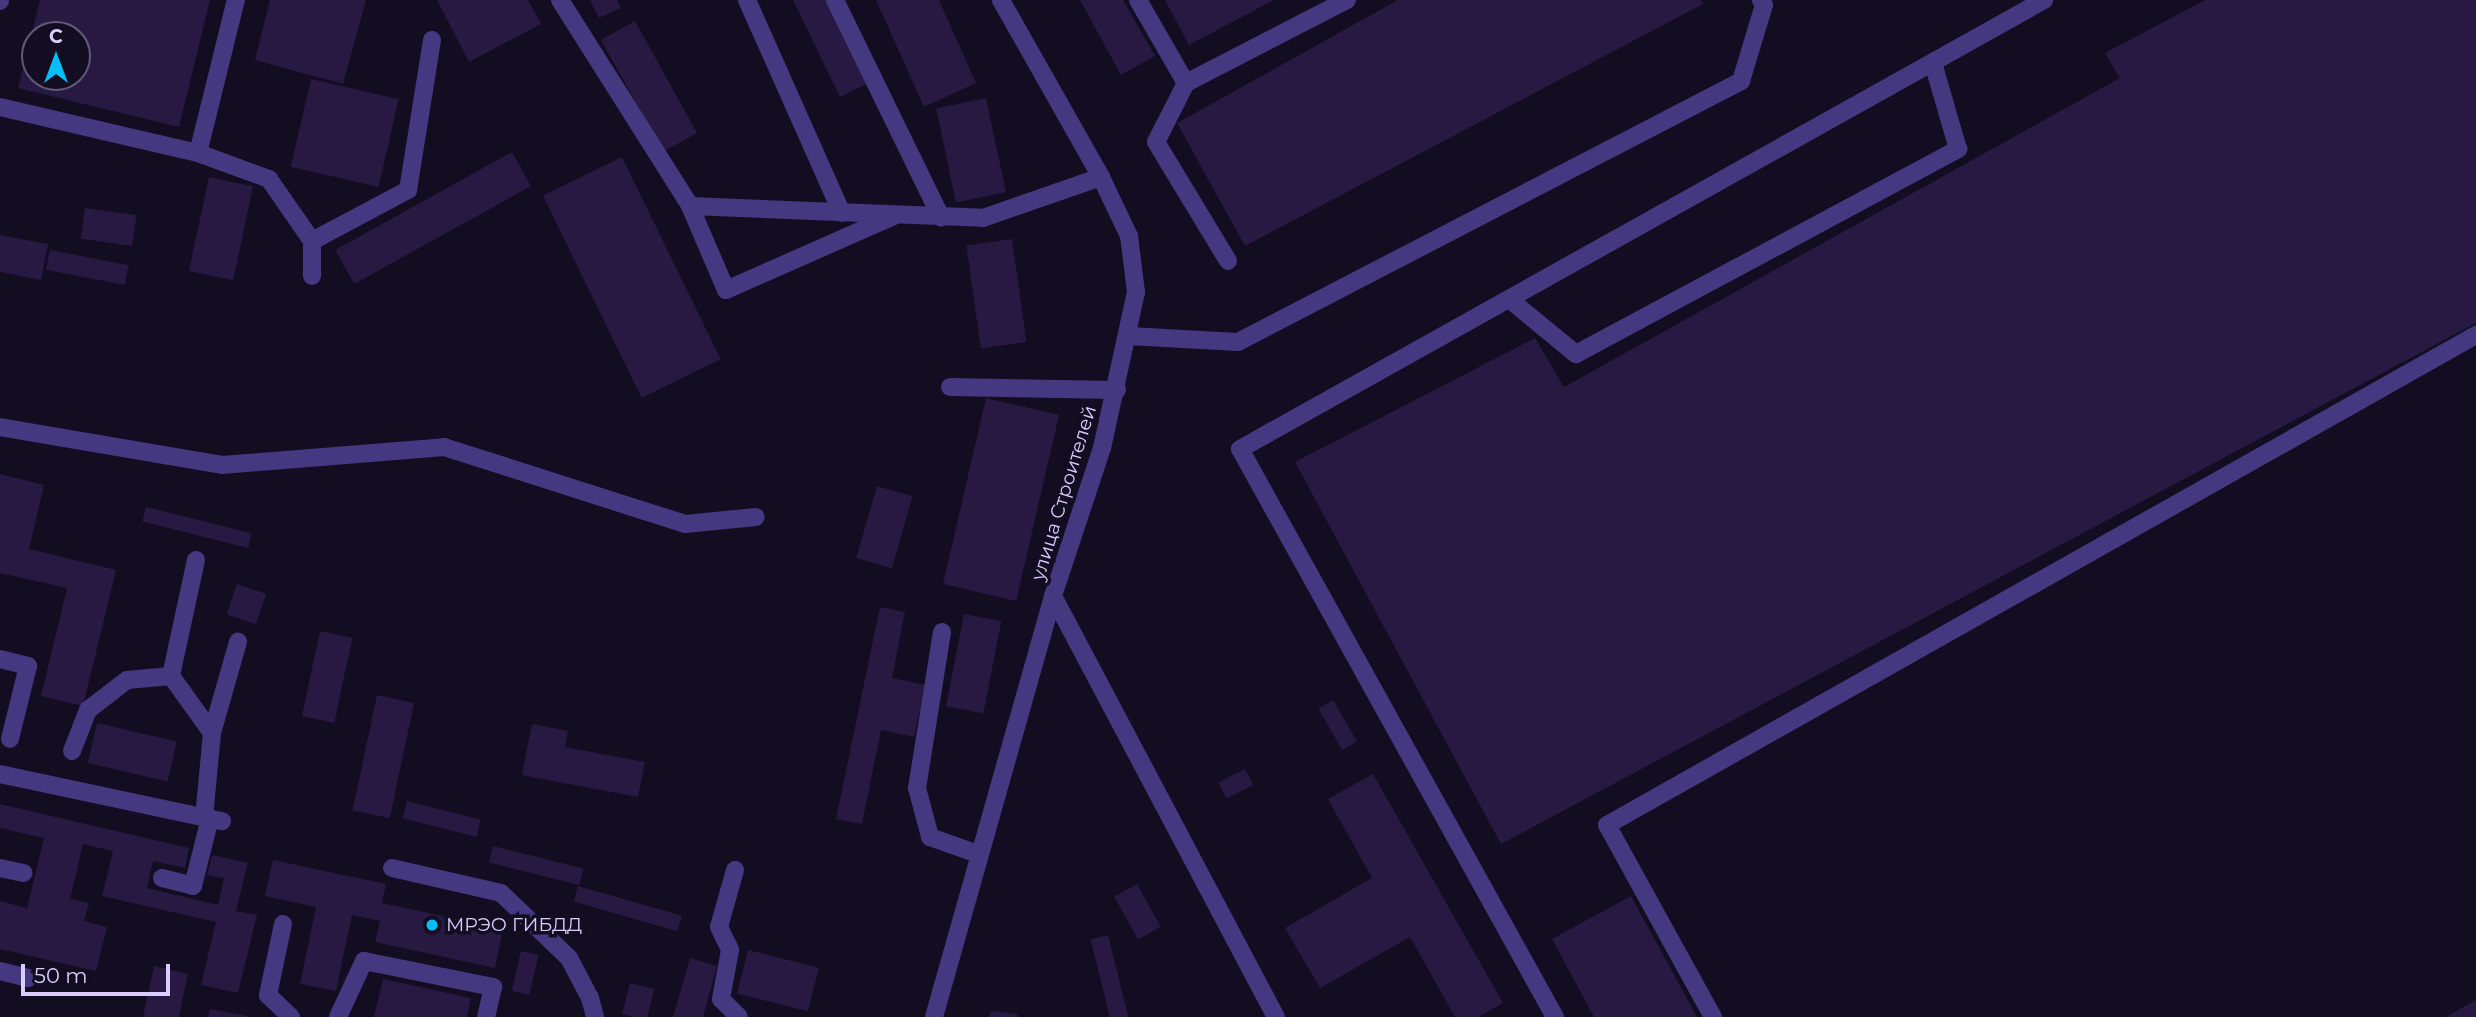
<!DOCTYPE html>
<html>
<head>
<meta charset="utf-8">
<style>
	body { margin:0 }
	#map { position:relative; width:2476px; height:1017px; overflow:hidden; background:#130d21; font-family:Montserrat,sans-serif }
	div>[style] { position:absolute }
	.building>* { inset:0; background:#271942; transform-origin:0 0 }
	.minor>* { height:18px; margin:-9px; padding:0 9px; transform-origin:9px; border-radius:9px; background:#443880 }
	.dots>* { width:19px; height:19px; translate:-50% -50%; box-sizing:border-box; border:4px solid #130d21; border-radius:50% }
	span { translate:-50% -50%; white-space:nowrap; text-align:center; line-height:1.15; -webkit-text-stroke:7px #130d21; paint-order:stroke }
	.street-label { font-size:19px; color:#d9cdff }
	.poi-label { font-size:19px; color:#d9cdff }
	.left { translate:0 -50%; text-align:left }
	.north { position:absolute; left:21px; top:21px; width:70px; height:70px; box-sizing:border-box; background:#130d21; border:2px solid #625a7a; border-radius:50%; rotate:0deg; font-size:19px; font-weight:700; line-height:28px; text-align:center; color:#d9cdff }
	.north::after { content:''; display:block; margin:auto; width:24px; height:32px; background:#00bef8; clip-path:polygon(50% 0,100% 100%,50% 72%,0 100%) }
	.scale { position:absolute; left:21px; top:964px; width:149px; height:32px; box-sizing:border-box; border:4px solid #d9cdff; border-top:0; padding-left:9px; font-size:21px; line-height:24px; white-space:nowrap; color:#d9cdff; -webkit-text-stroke:5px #130d21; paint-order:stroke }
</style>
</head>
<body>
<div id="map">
	<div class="building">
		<i style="clip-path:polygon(evenodd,40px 0,210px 0,179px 127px,18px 88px,40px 0,35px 35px,77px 35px,77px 77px,35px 77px,35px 35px)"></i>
		<i style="clip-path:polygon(270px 0,366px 0,343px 84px,255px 60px)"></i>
		<i style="clip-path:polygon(437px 0,528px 0,541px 24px,469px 62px)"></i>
		<i style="clip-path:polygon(590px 0,617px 0,621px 8px,599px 18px)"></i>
		<i style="clip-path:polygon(793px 0,834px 0,873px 81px,840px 97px)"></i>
		<i style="clip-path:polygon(876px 0,939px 0,976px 83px,924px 107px)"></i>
		<i style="clip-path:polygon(1080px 0,1123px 0,1155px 56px,1121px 75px)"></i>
		<i style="clip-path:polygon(1165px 0,1274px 0,1189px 45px)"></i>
		<i style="clip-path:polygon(1398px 0,1701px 0,1703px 4px,1245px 246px,1177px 123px)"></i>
		<i style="clip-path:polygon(2205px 0,2476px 0,2476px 323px,1501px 844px,1295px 462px,1535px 338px,1564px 387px,2120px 78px,2105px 53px)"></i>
		<i style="left:635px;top:21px;width:128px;height:39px;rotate:61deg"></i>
		<i style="left:311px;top:79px;width:90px;height:90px;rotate:13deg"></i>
		<i style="left:986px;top:98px;width:96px;height:51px;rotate:78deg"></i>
		<i style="left:512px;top:152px;width:39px;height:202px;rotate:61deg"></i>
		<i style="left:622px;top:157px;width:225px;height:88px;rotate:64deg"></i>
		<i style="left:209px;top:177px;width:45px;height:96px;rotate:12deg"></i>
		<i style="left:85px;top:208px;width:52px;height:31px;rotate:8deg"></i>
		<i style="clip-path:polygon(0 235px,48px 244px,41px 280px,0 272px)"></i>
		<i style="left:1012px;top:239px;width:104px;height:46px;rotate:82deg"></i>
		<i style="left:50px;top:250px;width:80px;height:20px;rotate:11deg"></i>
		<i style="left:986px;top:398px;width:75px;height:191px;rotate:13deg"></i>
		<i style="clip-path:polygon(0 474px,44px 485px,29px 549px,116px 570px,83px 706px,41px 696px,67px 588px,0 573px)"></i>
		<i style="left:877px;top:486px;width:37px;height:75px;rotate:16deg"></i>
		<i style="left:146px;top:507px;width:109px;height:15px;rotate:14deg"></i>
		<i style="left:237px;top:584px;width:31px;height:32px;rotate:19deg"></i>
		<i style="clip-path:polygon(880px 607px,905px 612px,892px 678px,925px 685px,914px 737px,881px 730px,862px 824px,836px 819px)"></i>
		<i style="left:964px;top:614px;width:38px;height:94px;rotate:11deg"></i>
		<i style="left:320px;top:631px;width:33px;height:87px;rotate:12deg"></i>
		<i style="left:377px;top:695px;width:38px;height:118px;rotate:12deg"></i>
		<i style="left:1333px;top:700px;width:48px;height:17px;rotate:60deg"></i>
		<i style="left:97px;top:723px;width:82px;height:41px;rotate:13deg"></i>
		<i style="clip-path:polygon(532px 724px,568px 731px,565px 747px,645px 762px,638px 797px,522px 775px)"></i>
		<i style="left:1245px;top:769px;width:18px;height:30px;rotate:63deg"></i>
		<i style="clip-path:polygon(1373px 774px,1503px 1003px,1478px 1017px,1455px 1017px,1410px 937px,1320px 988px,1285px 928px,1372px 878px,1328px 799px)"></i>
		<i style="left:407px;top:801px;width:76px;height:18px;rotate:14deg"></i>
		<i style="clip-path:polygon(0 804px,189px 848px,185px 868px,153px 861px,147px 888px,218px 905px,224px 878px,207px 875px,212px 855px,248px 863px,236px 911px,257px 915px,238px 993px,201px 985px,216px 922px,102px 896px,113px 851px,83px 844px,70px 899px,89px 903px,84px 921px,107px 927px,96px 971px,0 949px,0 901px,27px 908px,44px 838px,0 828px)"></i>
		<i style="left:493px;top:846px;width:93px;height:17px;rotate:14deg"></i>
		<i style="clip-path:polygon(273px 860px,386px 884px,382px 903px,503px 929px,495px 968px,375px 942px,380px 921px,352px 915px,336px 991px,300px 984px,316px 907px,265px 896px)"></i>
		<i style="left:1137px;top:884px;width:49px;height:26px;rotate:61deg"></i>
		<i style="left:578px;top:886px;width:108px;height:16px;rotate:16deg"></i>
		<i style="clip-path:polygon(1631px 896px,1697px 1017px,1594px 1017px,1552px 939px)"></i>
		<i style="left:1108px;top:935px;width:84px;height:18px;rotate:76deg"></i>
		<i style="left:748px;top:950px;width:73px;height:45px;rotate:14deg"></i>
		<i style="left:521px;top:951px;width:18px;height:41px;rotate:13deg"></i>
		<i style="clip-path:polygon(690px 958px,717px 966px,703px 1017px,673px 1017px)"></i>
		<i style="clip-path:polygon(154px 966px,188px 974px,179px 1017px,143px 1017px)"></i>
		<i style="clip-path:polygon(383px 979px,471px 998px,467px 1017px,374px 1017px)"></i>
		<i style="left:630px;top:983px;width:25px;height:32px;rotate:14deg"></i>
		<i style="clip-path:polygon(2476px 1000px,2476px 1017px,2446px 1017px)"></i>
		<i style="clip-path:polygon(210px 1009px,248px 1016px,247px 1017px,208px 1017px)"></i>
		<i style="clip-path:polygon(991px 1011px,1017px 1014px,1018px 1017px,989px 1017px)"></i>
	</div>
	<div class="minor">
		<i style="left:560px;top:0;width:244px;rotate:57.7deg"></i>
		<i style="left:690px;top:206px;width:293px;rotate:2.3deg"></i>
		<i style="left:983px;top:218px;width:125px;rotate:-19.2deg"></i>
		<i style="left:747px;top:0;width:233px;rotate:66deg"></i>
		<i style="left:835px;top:0;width:242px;rotate:64deg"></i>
		<i style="left:1138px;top:0;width:96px;rotate:60deg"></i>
		<i style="left:1186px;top:83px;width:66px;rotate:117deg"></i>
		<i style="left:1156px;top:142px;width:139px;rotate:58.8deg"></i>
		<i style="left:0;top:1px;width:1px;rotate:-90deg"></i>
		<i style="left:1186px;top:83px;width:181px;rotate:-27.3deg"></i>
		<i style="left:0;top:107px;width:203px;rotate:13.1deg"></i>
		<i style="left:198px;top:153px;width:76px;rotate:20.1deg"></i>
		<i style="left:269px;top:179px;width:75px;rotate:55.3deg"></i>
		<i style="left:312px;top:241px;width:35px;rotate:90deg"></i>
		<i style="left:198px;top:153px;width:158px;rotate:-76.1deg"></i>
		<i style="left:690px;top:206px;width:91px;rotate:66.8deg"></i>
		<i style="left:726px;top:290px;width:184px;rotate:-23.8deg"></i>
		<i style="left:312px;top:241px;width:109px;rotate:-28deg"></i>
		<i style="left:408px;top:190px;width:152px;rotate:-80.9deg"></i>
		<i style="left:1509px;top:299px;width:87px;rotate:39.4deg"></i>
		<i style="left:1576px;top:354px;width:434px;rotate:-28.2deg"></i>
		<i style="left:1958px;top:149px;width:90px;rotate:-106.2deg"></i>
		<i style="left:1129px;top:336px;width:109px;rotate:3.2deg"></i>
		<i style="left:1238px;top:342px;width:567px;rotate:-27.42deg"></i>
		<i style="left:1741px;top:81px;width:79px;rotate:-73.2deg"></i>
		<i style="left:1764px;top:5px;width:6px;rotate:-121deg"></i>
		<i style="left:950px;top:387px;width:167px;rotate:1deg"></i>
		<i style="left:0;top:427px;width:225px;rotate:9.7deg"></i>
		<i style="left:222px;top:465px;width:223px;rotate:-4.6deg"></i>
		<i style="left:444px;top:447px;width:253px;rotate:17.7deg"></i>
		<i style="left:685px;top:524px;width:71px;rotate:-5.6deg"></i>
		<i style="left:196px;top:560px;width:119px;rotate:102.2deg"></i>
		<i style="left:171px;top:676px;width:70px;rotate:54.3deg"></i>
		<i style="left:212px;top:733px;width:84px;rotate:95.4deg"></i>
		<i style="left:1053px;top:596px;width:476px;rotate:62.1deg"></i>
		<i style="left:942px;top:632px;width:158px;rotate:99.1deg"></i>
		<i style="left:917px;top:788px;width:51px;rotate:75.1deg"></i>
		<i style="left:930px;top:837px;width:51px;rotate:19.5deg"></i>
		<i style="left:0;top:659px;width:29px;rotate:14deg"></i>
		<i style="left:28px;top:666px;width:75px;rotate:103.9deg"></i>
		<i style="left:212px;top:733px;width:95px;rotate:-74.1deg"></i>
		<i style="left:72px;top:751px;width:44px;rotate:-68.7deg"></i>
		<i style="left:88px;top:710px;width:49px;rotate:-37.6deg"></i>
		<i style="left:127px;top:680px;width:44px;rotate:-5.2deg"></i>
		<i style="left:0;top:774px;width:227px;rotate:12deg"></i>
		<i style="left:0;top:868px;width:24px;rotate:12deg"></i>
		<i style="left:392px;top:868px;width:112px;rotate:12.9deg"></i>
		<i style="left:501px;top:893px;width:94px;rotate:43.7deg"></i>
		<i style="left:569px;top:958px;width:45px;rotate:62.3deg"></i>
		<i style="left:590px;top:998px;width:20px;rotate:75deg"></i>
		<i style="left:735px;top:870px;width:59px;rotate:105.7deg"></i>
		<i style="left:719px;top:927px;width:25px;rotate:64deg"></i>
		<i style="left:730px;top:950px;width:50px;rotate:100.4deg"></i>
		<i style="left:721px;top:999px;width:25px;rotate:45deg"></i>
		<i style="left:162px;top:878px;width:32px;rotate:14deg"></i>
		<i style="left:193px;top:886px;width:70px;rotate:-76deg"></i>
		<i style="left:283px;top:924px;width:73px;rotate:101.9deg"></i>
		<i style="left:268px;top:995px;width:32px;rotate:44deg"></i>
		<i style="left:0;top:971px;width:29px;rotate:14deg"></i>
		<i style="left:338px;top:1017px;width:62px;rotate:-65.1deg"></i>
		<i style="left:364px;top:961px;width:132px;rotate:11.4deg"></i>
		<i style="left:493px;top:987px;width:31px;rotate:103deg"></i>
		<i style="left:934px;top:1017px;width:437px;rotate:-74.2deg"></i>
		<i style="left:1053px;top:596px;width:156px;rotate:-71.7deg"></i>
		<i style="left:1102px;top:448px;width:160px;rotate:-77.7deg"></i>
		<i style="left:1136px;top:292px;width:56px;rotate:-97.1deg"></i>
		<i style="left:1129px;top:236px;width:65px;rotate:-115.4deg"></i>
		<i style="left:1101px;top:177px;width:203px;rotate:-119.5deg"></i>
		<i style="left:1555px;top:1017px;width:649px;rotate:-119.01deg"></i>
		<i style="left:1240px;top:449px;width:921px;rotate:-29.18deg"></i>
		<i style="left:1713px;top:1017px;width:219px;rotate:-118.9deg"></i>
		<i style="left:1607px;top:825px;width:998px;rotate:-29.42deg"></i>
	</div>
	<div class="dots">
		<i style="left:432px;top:925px;background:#00bef8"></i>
	</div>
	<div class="street-label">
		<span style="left:1064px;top:493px;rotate:-73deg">улица Строителей</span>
	</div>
	<div class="poi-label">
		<span class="left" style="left:446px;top:925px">МРЭО ГИБДД</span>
	</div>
	<div class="north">С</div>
	<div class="scale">50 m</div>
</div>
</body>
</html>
